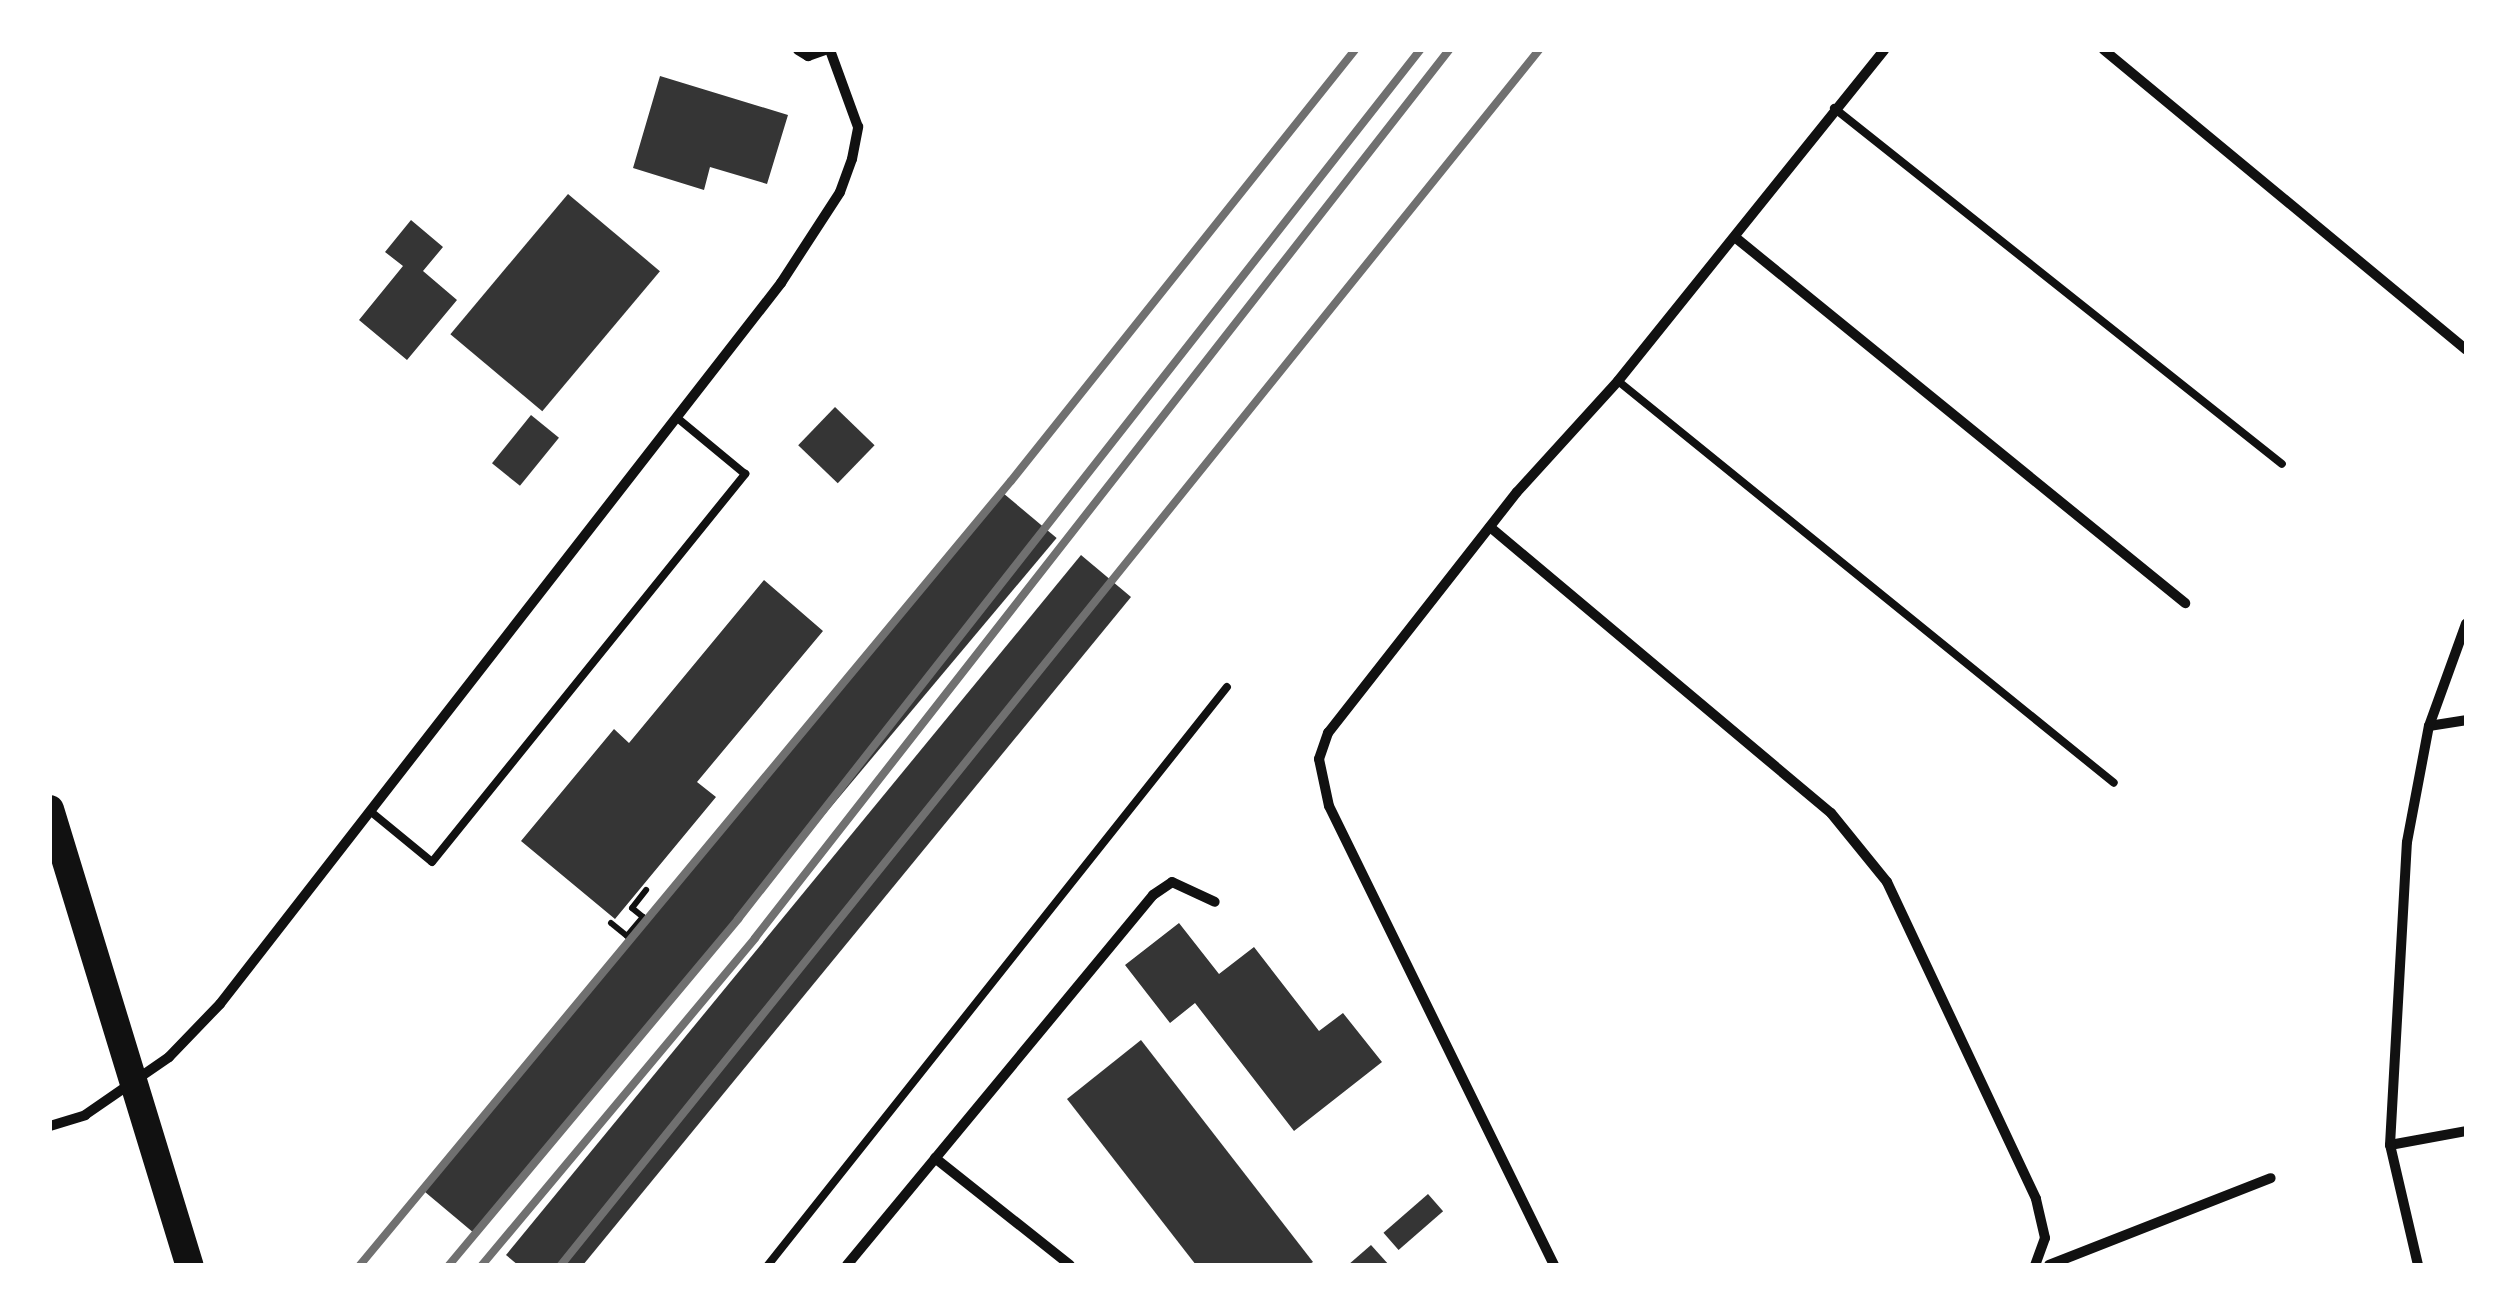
<!DOCTYPE html>
<html>
<head>
<meta charset="utf-8">
<style>
	body { margin:0 }
	#map { position:relative; width:2516px; height:1315px; overflow:hidden; background:#fff; font-family:Bitter,serif }
	div>[style] { position:absolute }
	.building>* { inset:0; background:#353535; transform-origin:0 0 }
	.path>* { height:6px; margin:-3px; padding:0 3px; transform-origin:3px; border-radius:3px; background:#111 }
	.service>* { height:8px; margin:-4px; padding:0 4px; transform-origin:4px; border-radius:4px; background:#111 }
	.minor>* { height:10px; margin:-5px; padding:0 5px; transform-origin:5px; border-radius:5px; background:#111 }
	.trunk>* { height:28px; margin:-14px; padding:0 14px; transform-origin:14px; border-radius:14px; background:#111 }
	.rail>* { height:8px; margin:-4px; padding:0 4px; transform-origin:4px; border-radius:4px; background:#707070 }
	span { translate:-50% -50%; white-space:nowrap; text-align:center; line-height:1.15; -webkit-text-stroke:9px #fff; paint-order:stroke }
	.frame { position:absolute; inset:0; border:52px solid #fff; pointer-events:none }
</style>
</head>
<body>
<div id="map">
	<div class="building">
		<i style="clip-path:polygon(660px 76px,788px 115px,767px 184px,710px 167px,704px 190px,633px 168px)"></i>
		<i style="left:568px;top:194px;width:120px;height:183px;rotate:40deg"></i>
		<i style="clip-path:polygon(411px 220px,443px 247px,423px 271px,457px 300px,407px 360px,359px 320px,403px 266px,385px 252px)"></i>
		<i style="left:835px;top:407px;width:55px;height:53px;rotate:44deg"></i>
		<i style="left:531px;top:415px;width:36px;height:62px;rotate:39deg"></i>
		<i style="left:1003px;top:493px;width:70px;height:907px;rotate:40deg"></i>
		<i style="clip-path:polygon(1081px 555px,1131px 597px,583px 1265px,518px 1265px,506px 1255px)"></i>
		<i style="clip-path:polygon(764px 580px,823px 631px,697px 782px,716px 797px,615px 919px,521px 841px,614px 729px,629px 743px)"></i>
		<i style="clip-path:polygon(1179px 923px,1219px 974px,1254px 947px,1319px 1031px,1343px 1013px,1382px 1062px,1294px 1131px,1195px 1003px,1170px 1023px,1125px 965px)"></i>
		<i style="clip-path:polygon(1141px 1040px,1313px 1262px,1308px 1265px,1196px 1265px,1067px 1099px)"></i>
		<i style="left:1428px;top:1194px;width:23px;height:59px;rotate:49deg"></i>
		<i style="clip-path:polygon(1371px 1245px,1389px 1265px,1348px 1265px)"></i>
	</div>
	<div class="path">
		<i style="left:611px;top:923px;width:21px;rotate:39deg"></i>
		<i style="left:627px;top:936px;width:25px;rotate:-50deg"></i>
		<i style="left:643px;top:917px;width:14px;rotate:-141deg"></i>
		<i style="left:632px;top:908px;width:23px;rotate:-52deg"></i>
	</div>
	<div class="service">
		<i style="left:1834px;top:108px;width:572px;rotate:38.47deg"></i>
		<i style="left:1618px;top:381px;width:638px;rotate:39.02deg"></i>
		<i style="left:370px;top:811px;width:80px;rotate:39.4deg"></i>
		<i style="left:432px;top:862px;width:499px;rotate:-51.1deg"></i>
		<i style="left:745px;top:474px;width:89px;rotate:-140.4deg"></i>
		<i style="left:768px;top:1265px;width:738px;rotate:-51.55deg"></i>
	</div>
	<div class="minor">
		<i style="left:798px;top:50px;width:12px;rotate:31deg"></i>
		<i style="left:808px;top:56px;width:18px;rotate:-19deg"></i>
		<i style="left:2104px;top:50px;width:470px;rotate:39.6deg"></i>
		<i style="left:1736px;top:238px;width:579px;rotate:39.11deg"></i>
		<i style="left:1490px;top:527px;width:445px;rotate:40deg"></i>
		<i style="left:1831px;top:813px;width:89px;rotate:50.9deg"></i>
		<i style="left:1887px;top:882px;width:350px;rotate:64.8deg"></i>
		<i style="left:2036px;top:1199px;width:40px;rotate:77deg"></i>
		<i style="left:2045px;top:1238px;width:29px;rotate:110deg"></i>
		<i style="left:2429px;top:726px;width:37px;rotate:-9deg"></i>
		<i style="left:50px;top:1126px;width:37px;rotate:-17deg"></i>
		<i style="left:85px;top:1115px;width:102px;rotate:-34.6deg"></i>
		<i style="left:169px;top:1057px;width:74px;rotate:-46.1deg"></i>
		<i style="left:220px;top:1004px;width:914px;rotate:-52.11deg"></i>
		<i style="left:781px;top:283px;width:108px;rotate:-57deg"></i>
		<i style="left:840px;top:192px;width:35px;rotate:-70deg"></i>
		<i style="left:852px;top:159px;width:33px;rotate:-79deg"></i>
		<i style="left:858px;top:127px;width:82px;rotate:-110deg"></i>
		<i style="left:2390px;top:1145px;width:77px;rotate:-10.4deg"></i>
		<i style="left:935px;top:1158px;width:172px;rotate:38.4deg"></i>
		<i style="left:847px;top:1265px;width:480px;rotate:-50.4deg"></i>
		<i style="left:1153px;top:895px;width:23px;rotate:-34deg"></i>
		<i style="left:1172px;top:882px;width:47px;rotate:24.9deg"></i>
		<i style="left:1554px;top:1265px;width:511px;rotate:-116.11deg"></i>
		<i style="left:1329px;top:806px;width:48px;rotate:-102deg"></i>
		<i style="left:1319px;top:759px;width:28px;rotate:-71deg"></i>
		<i style="left:1328px;top:733px;width:306px;rotate:-51.9deg"></i>
		<i style="left:1517px;top:492px;width:150px;rotate:-47.7deg"></i>
		<i style="left:1618px;top:381px;width:425px;rotate:-51.2deg"></i>
		<i style="left:2049px;top:1265px;width:238px;rotate:-21.4deg"></i>
		<i style="left:2418px;top:1265px;width:123px;rotate:-103.1deg"></i>
		<i style="left:2390px;top:1145px;width:303px;rotate:-86.8deg"></i>
		<i style="left:2407px;top:842px;width:118px;rotate:-79.3deg"></i>
		<i style="left:2429px;top:726px;width:109px;rotate:-70.1deg"></i>
	</div>
	<div class="trunk">
		<i style="left:50px;top:809px;width:477px;rotate:73deg"></i>
	</div>
	<div class="rail">
		<i style="left:360px;top:1265px;width:1019px;rotate:-50.3deg"></i>
		<i style="left:1011px;top:481px;width:551px;rotate:-51.41deg"></i>
		<i style="left:449px;top:1265px;width:451px;rotate:-50.1deg"></i>
		<i style="left:738px;top:919px;width:1105px;rotate:-51.87deg"></i>
		<i style="left:482px;top:1265px;width:426px;rotate:-50.1deg"></i>
		<i style="left:755px;top:938px;width:1127px;rotate:-51.99deg"></i>
		<i style="left:561px;top:1265px;width:1560px;rotate:-51.17deg"></i>
	</div>
	<div class="frame"></div>
</div>
</body>
</html>
